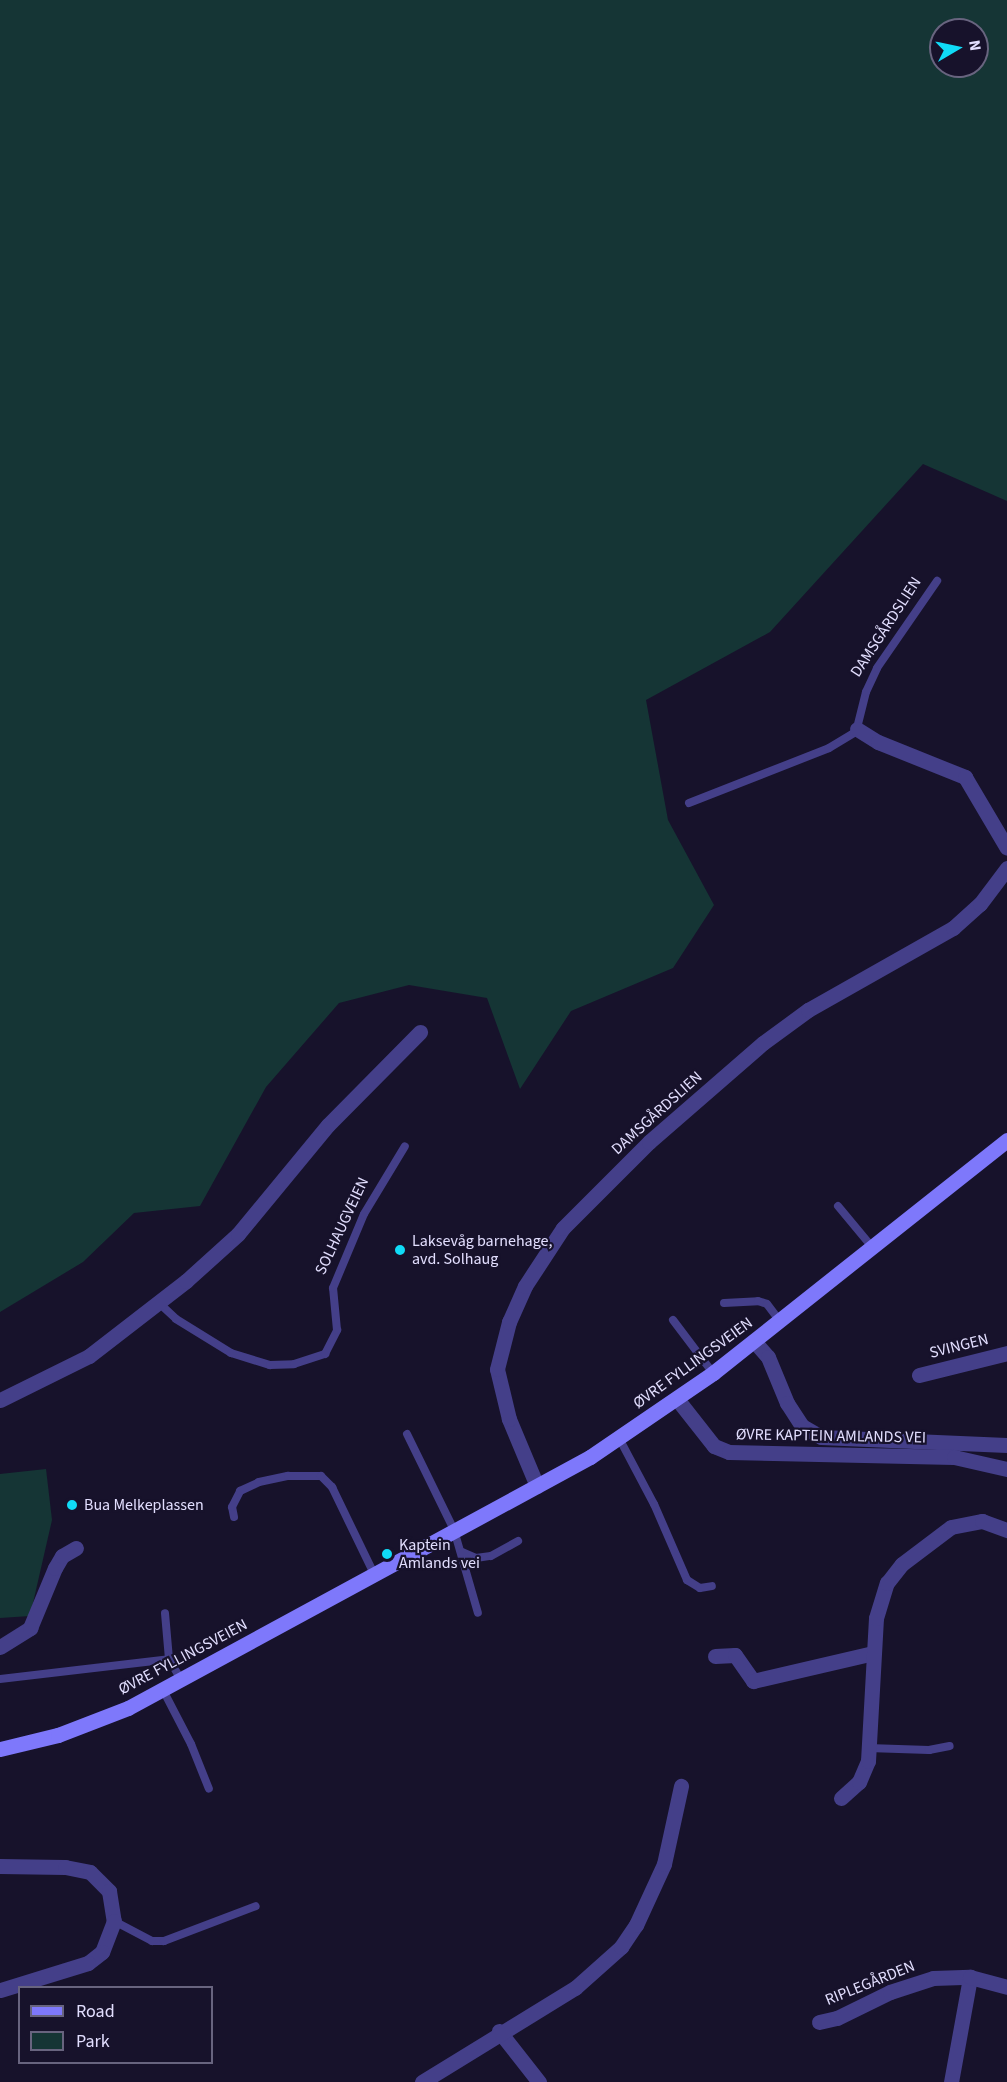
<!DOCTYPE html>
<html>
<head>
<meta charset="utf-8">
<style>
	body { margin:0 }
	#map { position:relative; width:1007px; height:2082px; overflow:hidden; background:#17122b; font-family:"Source Sans 3",sans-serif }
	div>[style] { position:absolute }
	.green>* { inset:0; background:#153535 }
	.service>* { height:8px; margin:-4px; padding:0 4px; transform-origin:4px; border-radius:4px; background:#443f89 }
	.minor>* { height:15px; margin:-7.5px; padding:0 7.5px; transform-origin:7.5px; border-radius:7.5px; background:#443f89 }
	.secondary>* { height:15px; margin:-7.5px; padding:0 7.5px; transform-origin:7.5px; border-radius:7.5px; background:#7e78fb }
	.dots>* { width:16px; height:16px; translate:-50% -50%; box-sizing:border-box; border:3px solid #17122b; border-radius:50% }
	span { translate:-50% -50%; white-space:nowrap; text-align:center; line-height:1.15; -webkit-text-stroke:4.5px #17122b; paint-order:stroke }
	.street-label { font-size:16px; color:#e2defe }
	.poi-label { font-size:16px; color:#e2defe }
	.left { translate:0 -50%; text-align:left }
	.legend { position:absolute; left:18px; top:1986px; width:195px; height:78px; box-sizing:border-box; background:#17122b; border:2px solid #68647f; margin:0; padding:8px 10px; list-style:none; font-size:18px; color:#e2defe }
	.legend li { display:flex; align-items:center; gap:12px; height:30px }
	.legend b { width:30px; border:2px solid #68647f }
	.north { position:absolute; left:929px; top:18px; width:60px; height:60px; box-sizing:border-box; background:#17122b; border:2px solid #68647f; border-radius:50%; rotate:81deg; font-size:16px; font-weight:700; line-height:24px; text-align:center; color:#e2defe }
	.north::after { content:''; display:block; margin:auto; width:21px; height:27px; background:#10dbf7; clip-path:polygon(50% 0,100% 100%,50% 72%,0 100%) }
</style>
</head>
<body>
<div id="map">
	<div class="green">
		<i style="clip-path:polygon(evenodd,0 0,1007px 0,1007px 501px,923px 464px,770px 632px,646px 700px,668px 820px,714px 905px,673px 968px,571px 1011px,520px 1089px,487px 998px,409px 985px,339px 1003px,266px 1087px,200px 1206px,134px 1213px,83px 1262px,0 1312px,0 0,941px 30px,977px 30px,977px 66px,941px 66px,941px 30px)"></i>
		<i style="clip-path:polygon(46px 1469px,52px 1520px,30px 1616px,0 1618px,0 1474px)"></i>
	</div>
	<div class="service">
		<i style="left:689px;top:803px;width:150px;rotate:-21.4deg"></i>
		<i style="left:829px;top:748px;width:31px;rotate:-31deg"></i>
		<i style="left:856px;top:732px;width:41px;rotate:-76deg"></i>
		<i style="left:866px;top:692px;width:26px;rotate:-65deg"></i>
		<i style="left:877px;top:668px;width:106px;rotate:-55.4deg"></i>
		<i style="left:838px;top:1206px;width:53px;rotate:50.3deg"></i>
		<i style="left:159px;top:1303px;width:23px;rotate:43deg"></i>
		<i style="left:176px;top:1319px;width:65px;rotate:31.7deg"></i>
		<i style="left:231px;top:1353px;width:41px;rotate:17.1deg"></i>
		<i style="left:270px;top:1365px;width:24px;rotate:-2deg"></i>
		<i style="left:294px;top:1364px;width:33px;rotate:-18deg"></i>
		<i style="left:325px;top:1354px;width:27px;rotate:-63deg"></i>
		<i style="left:337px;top:1330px;width:42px;rotate:-95.4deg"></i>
		<i style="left:333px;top:1288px;width:80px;rotate:-67.3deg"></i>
		<i style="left:364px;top:1214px;width:79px;rotate:-58.9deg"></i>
		<i style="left:724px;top:1303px;width:34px;rotate:-3deg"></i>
		<i style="left:758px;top:1301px;width:9px;rotate:18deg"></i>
		<i style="left:767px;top:1304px;width:21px;rotate:53deg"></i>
		<i style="left:673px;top:1320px;width:66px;rotate:53deg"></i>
		<i style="left:407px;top:1434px;width:107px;rotate:63.9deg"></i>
		<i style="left:454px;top:1530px;width:86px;rotate:73.9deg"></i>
		<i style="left:619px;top:1438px;width:75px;rotate:62.1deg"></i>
		<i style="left:654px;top:1504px;width:83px;rotate:66.5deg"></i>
		<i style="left:687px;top:1580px;width:15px;rotate:32deg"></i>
		<i style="left:700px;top:1588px;width:12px;rotate:-9deg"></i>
		<i style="left:234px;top:1517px;width:10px;rotate:-101deg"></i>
		<i style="left:232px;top:1507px;width:18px;rotate:-63deg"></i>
		<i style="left:240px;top:1491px;width:21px;rotate:-25deg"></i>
		<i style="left:259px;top:1482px;width:30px;rotate:-12deg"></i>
		<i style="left:288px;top:1476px;width:33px"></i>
		<i style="left:321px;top:1476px;width:16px;rotate:45deg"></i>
		<i style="left:332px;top:1487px;width:97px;rotate:64.2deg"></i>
		<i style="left:462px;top:1552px;width:15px;rotate:23deg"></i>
		<i style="left:476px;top:1558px;width:15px;rotate:-8deg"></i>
		<i style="left:491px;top:1556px;width:31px;rotate:-29deg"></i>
		<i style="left:169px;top:1659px;width:24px;rotate:60deg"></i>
		<i style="left:0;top:1679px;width:170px;rotate:-6.7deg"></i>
		<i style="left:169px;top:1659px;width:46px;rotate:-95deg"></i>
		<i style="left:163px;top:1690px;width:61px;rotate:62.6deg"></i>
		<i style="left:191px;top:1744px;width:48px;rotate:68.2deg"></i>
		<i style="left:868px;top:1748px;width:61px;rotate:1.9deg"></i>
		<i style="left:929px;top:1750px;width:21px;rotate:-11deg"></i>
		<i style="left:114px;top:1921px;width:43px;rotate:27.8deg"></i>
		<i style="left:152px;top:1941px;width:12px"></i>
		<i style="left:164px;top:1941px;width:98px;rotate:-20.8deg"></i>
	</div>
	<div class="minor">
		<i style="left:857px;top:729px;width:25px;rotate:32deg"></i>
		<i style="left:878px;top:742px;width:94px;rotate:21.9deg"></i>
		<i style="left:965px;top:777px;width:82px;rotate:59.4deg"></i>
		<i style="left:754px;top:1341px;width:21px;rotate:49deg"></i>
		<i style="left:768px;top:1357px;width:50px;rotate:67.6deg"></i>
		<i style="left:787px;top:1403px;width:27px;rotate:57deg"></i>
		<i style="left:802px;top:1426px;width:22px;rotate:30deg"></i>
		<i style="left:821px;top:1437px;width:186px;rotate:2.5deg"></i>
		<i style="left:919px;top:1375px;width:91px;rotate:-14deg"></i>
		<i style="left:677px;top:1399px;width:60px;rotate:51.8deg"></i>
		<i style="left:714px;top:1446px;width:16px;rotate:22deg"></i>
		<i style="left:729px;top:1452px;width:225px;rotate:1.3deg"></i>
		<i style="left:954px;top:1457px;width:54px;rotate:12.8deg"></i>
		<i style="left:0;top:1400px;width:99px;rotate:-26.3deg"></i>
		<i style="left:89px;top:1356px;width:123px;rotate:-37.7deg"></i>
		<i style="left:186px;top:1281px;width:70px;rotate:-42.1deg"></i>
		<i style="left:238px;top:1234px;width:141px;rotate:-50.5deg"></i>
		<i style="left:328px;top:1125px;width:131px;rotate:-45.3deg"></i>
		<i style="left:537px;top:1486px;width:73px;rotate:-112.7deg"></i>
		<i style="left:509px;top:1419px;width:51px;rotate:-103.5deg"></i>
		<i style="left:497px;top:1369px;width:49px;rotate:-75.7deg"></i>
		<i style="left:509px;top:1322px;width:39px;rotate:-66deg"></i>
		<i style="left:525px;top:1286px;width:69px;rotate:-56.8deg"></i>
		<i style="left:563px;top:1228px;width:122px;rotate:-45deg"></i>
		<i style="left:649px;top:1142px;width:151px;rotate:-41deg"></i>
		<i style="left:763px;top:1043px;width:56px;rotate:-36.3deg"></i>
		<i style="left:808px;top:1010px;width:167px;rotate:-29.5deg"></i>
		<i style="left:953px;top:928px;width:36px;rotate:-42deg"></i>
		<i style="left:980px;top:904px;width:45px;rotate:-53.1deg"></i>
		<i style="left:0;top:1647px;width:36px;rotate:-32deg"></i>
		<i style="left:30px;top:1628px;width:65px;rotate:-67.4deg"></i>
		<i style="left:55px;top:1568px;width:14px;rotate:-60deg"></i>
		<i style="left:62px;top:1556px;width:16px;rotate:-30deg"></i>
		<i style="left:715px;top:1656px;width:20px;rotate:-3deg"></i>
		<i style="left:735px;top:1655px;width:32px;rotate:55deg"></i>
		<i style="left:753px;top:1681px;width:123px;rotate:-13.1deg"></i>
		<i style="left:841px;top:1798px;width:24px;rotate:-42deg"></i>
		<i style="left:859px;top:1782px;width:23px;rotate:-67deg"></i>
		<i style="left:868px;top:1761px;width:143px;rotate:-86.8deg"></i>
		<i style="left:876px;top:1618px;width:37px;rotate:-73deg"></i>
		<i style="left:887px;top:1583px;width:24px;rotate:-52deg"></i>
		<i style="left:902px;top:1564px;width:61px;rotate:-37.1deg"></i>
		<i style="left:951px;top:1527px;width:32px;rotate:-11deg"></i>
		<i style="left:982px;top:1521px;width:27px;rotate:20deg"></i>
		<i style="left:0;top:1866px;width:65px;rotate:0.9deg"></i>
		<i style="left:65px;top:1867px;width:25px;rotate:11deg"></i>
		<i style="left:90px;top:1872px;width:27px;rotate:45deg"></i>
		<i style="left:109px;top:1891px;width:30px;rotate:81deg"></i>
		<i style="left:114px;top:1921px;width:33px;rotate:111deg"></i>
		<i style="left:102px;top:1952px;width:18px;rotate:142deg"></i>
		<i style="left:88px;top:1963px;width:92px;rotate:162.9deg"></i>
		<i style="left:819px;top:2022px;width:18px;rotate:-13deg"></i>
		<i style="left:837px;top:2018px;width:59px;rotate:-26.1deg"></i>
		<i style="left:890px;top:1992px;width:45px;rotate:-18deg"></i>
		<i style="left:933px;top:1978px;width:37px;rotate:-2deg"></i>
		<i style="left:499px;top:2031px;width:65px;rotate:51.9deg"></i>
		<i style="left:422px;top:2082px;width:180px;rotate:-31.6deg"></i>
		<i style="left:575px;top:1988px;width:62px;rotate:-41.7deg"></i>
		<i style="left:621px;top:1947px;width:27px;rotate:-56deg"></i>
		<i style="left:636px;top:1925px;width:67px;rotate:-65.3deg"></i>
		<i style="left:664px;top:1864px;width:80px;rotate:-77.7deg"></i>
		<i style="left:951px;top:2082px;width:107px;rotate:-79.7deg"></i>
		<i style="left:970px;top:1977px;width:38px;rotate:15deg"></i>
	</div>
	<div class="secondary">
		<i style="left:0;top:1749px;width:60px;rotate:-13.6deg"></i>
		<i style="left:58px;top:1735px;width:75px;rotate:-21.1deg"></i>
		<i style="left:128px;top:1708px;width:526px;rotate:-28.51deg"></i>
		<i style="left:590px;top:1457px;width:149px;rotate:-34.3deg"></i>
		<i style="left:713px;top:1373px;width:375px;rotate:-38.4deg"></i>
	</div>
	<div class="dots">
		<i style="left:400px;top:1250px;background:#10dbf7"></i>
		<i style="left:72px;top:1505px;background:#10dbf7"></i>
		<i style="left:387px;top:1554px;background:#10dbf7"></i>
	</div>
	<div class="street-label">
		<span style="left:886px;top:627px;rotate:-57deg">DAMSGÅRDSLIEN</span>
		<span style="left:657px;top:1113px;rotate:-42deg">DAMSGÅRDSLIEN</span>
		<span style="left:342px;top:1226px;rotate:-65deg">SOLHAUGVEIEN</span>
		<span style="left:959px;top:1346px;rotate:-14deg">SVINGEN</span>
		<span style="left:693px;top:1363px;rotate:-36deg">ØVRE FYLLINGSVEIEN</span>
		<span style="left:831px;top:1436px;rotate:1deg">ØVRE KAPTEIN AMLANDS VEI</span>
		<span style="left:183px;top:1657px;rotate:-28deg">ØVRE FYLLINGSVEIEN</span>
		<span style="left:870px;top:1983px;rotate:-22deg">RIPLEGÅRDEN</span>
	</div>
	<div class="poi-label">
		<span class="left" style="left:412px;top:1250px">Laksevåg barnehage,<br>avd. Solhaug</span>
		<span class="left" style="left:84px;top:1505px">Bua Melkeplassen</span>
		<span class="left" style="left:399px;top:1554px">Kaptein<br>Amlands vei</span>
	</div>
	<ul class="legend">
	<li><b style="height:8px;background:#7e78fb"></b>Road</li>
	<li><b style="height:16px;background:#153535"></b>Park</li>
	</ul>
	<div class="north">N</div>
</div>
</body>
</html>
